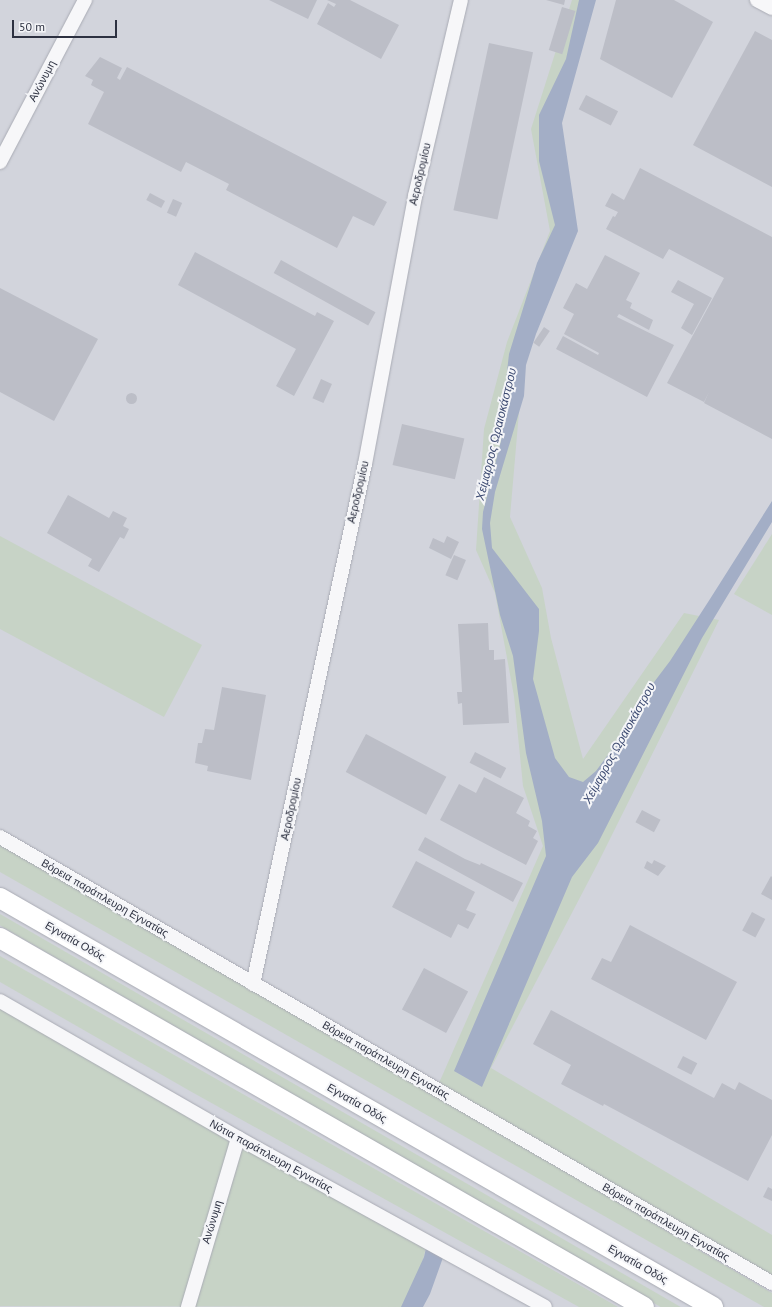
<!DOCTYPE html>
<html>
<head>
<meta charset="utf-8">
<style>
	body { margin:0 }
	#map { position:relative; width:772px; height:1307px; overflow:hidden; background:#e4e5ea; font-family:"PT Sans",sans-serif }
	div>[style] { position:absolute }
	.built>* { inset:0; background:#d2d4dc; transform-origin:0 0 }
	.green>* { inset:0; background:#c7d3c6; transform-origin:0 0 }
	.water>* { inset:0; background:#a3aec6 }
	.building>* { inset:0; background:#bcbec7; transform-origin:0 0 }
	.round { border-radius:50% }
	.roads { filter:drop-shadow(0 0 1px #a9abb4) drop-shadow(0 0 1px #a9abb4) }
	.minor>* { height:14px; margin:-7px; padding:0 7px; transform-origin:7px; border-radius:7px; background:#f7f7f9 }
	.highway>* { height:20px; margin:-10px; padding:0 10px; transform-origin:10px; border-radius:10px; background:#fff }
	span { translate:-50% -50%; white-space:nowrap; text-align:center; line-height:1.15; -webkit-text-stroke:4px #f4f5f8; paint-order:stroke }
	.street-label { font-size:11px; color:#2d3141 }
	.water-label { font-size:12px; color:#3c4a71; font-style:italic }
	.scale { position:absolute; left:12px; top:20px; width:105px; height:18px; box-sizing:border-box; border:2px solid #2d3141; border-top:0; padding-left:5px; font-size:12px; line-height:14px; white-space:nowrap; color:#2d3141; -webkit-text-stroke:3px #f4f5f8; paint-order:stroke }
</style>
</head>
<body>
<div id="map">
	<div class="built">
		<i style="left:0;top:0;width:772px;height:1307px"></i>
	</div>
	<div class="green">
		<i style="clip-path:polygon(572px 0,595px 0,559px 126px,572px 243px,524px 354px,510px 517px,542px 588px,551px 638px,583px 759px,684px 613px,719px 620px,598px 863px,491px 1068px,772px 1235px,772px 1277px,439px 1083px,543px 846px,523px 786px,514px 696px,495px 593px,476px 550px,484px 429px,507px 342px,550px 231px,531px 129px)"></i>
		<i style="clip-path:polygon(772px 534px,772px 615px,734px 594px)"></i>
		<i style="clip-path:polygon(0 536px,202px 645px,164px 717px,0 629px)"></i>
		<i style="clip-path:polygon(0 845px,457px 1108px,772px 1293px,772px 1307px,764px 1307px,0 872px)"></i>
		<i style="left:0;top:914px;width:791px;height:10px;rotate:30deg"></i>
		<i style="clip-path:polygon(0 956px,618px 1307px,579px 1307px,190px 1091px,0 982px)"></i>
		<i style="clip-path:polygon(0 1005px,427px 1244px,411px 1307px,0 1306px)"></i>
	</div>
	<div class="water">
		<i style="clip-path:polygon(579px 0,596px 0,562px 123px,578px 231px,536px 334px,526px 365px,524px 396px,495px 492px,490px 523px,492px 548px,539px 609px,539px 631px,533px 679px,555px 758px,569px 777px,583px 782px,596px 771px,616px 744px,636px 706px,670px 661px,710px 599px,772px 501px,772px 522px,702px 638px,598px 843px,572px 877px,482px 1087px,454px 1071px,546px 856px,542px 821px,526px 753px,513px 656px,500px 615px,482px 529px,483px 512px,502px 437px,501px 424px,509px 354px,537px 263px,555px 225px,539px 161px,539px 115px,566px 59px)"></i>
		<i style="clip-path:polygon(427px 1244px,445px 1252px,430px 1294px,423px 1307px,401px 1307px,424px 1257px)"></i>
	</div>
	<div class="building">
		<i style="clip-path:polygon(269px 0,317px 0,308px 19px)"></i>
		<i style="clip-path:polygon(327px 0,350px 0,399px 25px,381px 59px,317px 24px,328px 3px,334px 7px,336px 4px)"></i>
		<i style="clip-path:polygon(546px 0,565px 0,564px 5px)"></i>
		<i style="clip-path:polygon(616px 0,674px 0,713px 22px,672px 98px,600px 59px)"></i>
		<i style="left:562px;top:7px;width:14px;height:45px;rotate:17deg"></i>
		<i style="clip-path:polygon(755px 31px,772px 40px,772px 187px,693px 145px)"></i>
		<i style="left:489px;top:43px;width:45px;height:171px;rotate:12deg"></i>
		<i style="clip-path:polygon(100px 57px,122px 68px,117px 78px,120px 80px,127px 67px,387px 202px,374px 226px,353px 216px,337px 248px,226px 190px,229px 184px,186px 162px,181px 172px,88px 124px,104px 92px,91px 85px,93px 80px,85px 76px)"></i>
		<i style="left:586px;top:95px;width:36px;height:16px;rotate:27deg"></i>
		<i style="clip-path:polygon(640px 168px,772px 237px,772px 439px,704px 403px,709px 392px,704px 402px,667px 383px,724px 278px,669px 249px,663px 259px,606px 229px,613px 216px,615px 217px,618px 212px,605px 206px,612px 193px,624px 200px)"></i>
		<i style="left:150px;top:193px;width:17px;height:8px;rotate:28deg"></i>
		<i style="left:173px;top:199px;width:10px;height:15px;rotate:24deg"></i>
		<i style="clip-path:polygon(195px 252px,315px 316px,317px 312px,334px 321px,294px 396px,276px 386px,296px 349px,178px 285px)"></i>
		<i style="clip-path:polygon(605px 255px,640px 273px,626px 300px,632px 303px,630px 308px,653px 320px,649px 330px,619px 314px,617px 317px,674px 345px,647px 397px,556px 349px,563px 336px,598px 355px,599px 353px,564px 334px,574px 314px,563px 308px,576px 283px,587px 289px)"></i>
		<i style="left:281px;top:260px;width:108px;height:15px;rotate:29deg"></i>
		<i style="clip-path:polygon(678px 280px,712px 298px,692px 335px,681px 328px,694px 304px,671px 292px)"></i>
		<i style="clip-path:polygon(0 288px,98px 339px,54px 421px,0 392px)"></i>
		<i style="left:544px;top:327px;width:7px;height:19px;rotate:34deg"></i>
		<i style="left:321px;top:379px;width:12px;height:21px;rotate:24deg"></i>
		<i class="round" style="left:125.5px;top:392.5px;width:11px;height:11px"></i>
		<i style="left:402px;top:424px;width:64px;height:42px;rotate:13deg"></i>
		<i style="clip-path:polygon(68px 495px,109px 518px,113px 511px,127px 518px,123px 526px,129px 529px,124px 539px,120px 537px,99px 572px,88px 566px,92px 559px,47px 533px)"></i>
		<i style="clip-path:polygon(447px 536px,459px 542px,451px 559px,429px 548px,433px 538px,444px 543px)"></i>
		<i style="left:454px;top:555px;width:13px;height:22px;rotate:23deg"></i>
		<i style="clip-path:polygon(488px 623px,489px 650px,494px 650px,494px 660px,505px 659px,509px 723px,463px 725px,462px 703px,458px 704px,457px 692px,462px 692px,458px 624px)"></i>
		<i style="clip-path:polygon(222px 687px,266px 695px,251px 780px,207px 771px,208px 766px,195px 763px,198px 743px,202px 743px,205px 729px,214px 730px)"></i>
		<i style="left:366px;top:734px;width:91px;height:43px;rotate:28deg"></i>
		<i style="left:475px;top:752px;width:35px;height:12px;rotate:27deg"></i>
		<i style="clip-path:polygon(484px 777px,524px 798px,516px 813px,530px 821px,528px 826px,537px 831px,533px 838px,538px 841px,526px 865px,440px 820px,459px 784px,476px 793px)"></i>
		<i style="left:642px;top:810px;width:21px;height:14px;rotate:28deg"></i>
		<i style="clip-path:polygon(425px 837px,465px 859px,480px 865px,481px 863px,523px 883px,513px 902px,418px 850px)"></i>
		<i style="clip-path:polygon(654px 860px,666px 866px,658px 876px,644px 868px,647px 861px,652px 864px)"></i>
		<i style="clip-path:polygon(416px 861px,475px 892px,466px 910px,476px 914px,468px 929px,458px 924px,451px 938px,392px 907px)"></i>
		<i style="clip-path:polygon(771px 876px,772px 877px,772px 900px,761px 894px)"></i>
		<i style="left:752px;top:912px;width:15px;height:21px;rotate:28deg"></i>
		<i style="clip-path:polygon(630px 925px,737px 982px,706px 1040px,591px 979px,602px 958px,611px 962px)"></i>
		<i style="left:424px;top:968px;width:50px;height:47px;rotate:28deg"></i>
		<i style="clip-path:polygon(551px 1010px,714px 1098px,722px 1083px,735px 1090px,739px 1082px,772px 1100px,772px 1135px,748px 1181px,604px 1104px,603px 1106px,561px 1084px,571px 1065px,533px 1044px)"></i>
		<i style="left:683px;top:1056px;width:16px;height:13px;rotate:27deg"></i>
		<i style="clip-path:polygon(768px 1187px,772px 1189px,772px 1201px,763px 1197px)"></i>
	</div>
	<div class="roads">
		<div class="minor">
			<i style="left:757px;top:0;width:17px;rotate:28deg"></i>
			<i style="left:0;top:162px;width:183px;rotate:-62.3deg"></i>
			<i style="left:0;top:837px;width:892px;rotate:30.02deg"></i>
			<i style="left:253px;top:984px;width:532px;rotate:-77.85deg"></i>
			<i style="left:365px;top:464px;width:273px;rotate:-79.4deg"></i>
			<i style="left:415px;top:196px;width:201px;rotate:-76.8deg"></i>
			<i style="left:0;top:1001px;width:275px;rotate:29.9deg"></i>
			<i style="left:238px;top:1138px;width:350px;rotate:28.8deg"></i>
			<i style="left:188px;top:1307px;width:176px;rotate:-73.5deg"></i>
		</div>
		<div class="highway">
			<i style="left:0;top:898px;width:822px;rotate:29.84deg"></i>
			<i style="left:0;top:938px;width:742px;rotate:29.81deg"></i>
		</div>
	</div>
	<div class="street-label">
		<span style="left:42px;top:81px;rotate:-62deg">Ανώνυμη</span>
		<span style="left:420px;top:174px;rotate:-77deg">Αεροδρομίου</span>
		<span style="left:358px;top:492px;rotate:-77deg">Αεροδρομίου</span>
		<span style="left:291px;top:809px;rotate:-78deg">Αεροδρομίου</span>
		<span style="left:105px;top:898px;rotate:30deg">Βόρεια παράπλευρη Εγνατίας</span>
		<span style="left:75px;top:941px;rotate:30deg">Εγνατία Οδός</span>
		<span style="left:386px;top:1060px;rotate:30deg">Βόρεια παράπλευρη Εγνατίας</span>
		<span style="left:357px;top:1103px;rotate:30deg">Εγνατία Οδός</span>
		<span style="left:271px;top:1156px;rotate:29deg">Νότια παράπλευρη Εγνατίας</span>
		<span style="left:212px;top:1222px;rotate:-73deg">Ανώνυμη</span>
		<span style="left:666px;top:1222px;rotate:30deg">Βόρεια παράπλευρη Εγνατίας</span>
		<span style="left:638px;top:1264px;rotate:30deg">Εγνατία Οδός</span>
	</div>
	<div class="water-label">
		<span style="left:496px;top:434px;rotate:-76deg">Χείμαρρος Ωραιοκάστρου</span>
		<span style="left:619px;top:743px;rotate:-61deg">Χείμαρρος Ωραιοκάστρου</span>
	</div>
	<div class="scale">50 m</div>
</div>
</body>
</html>
